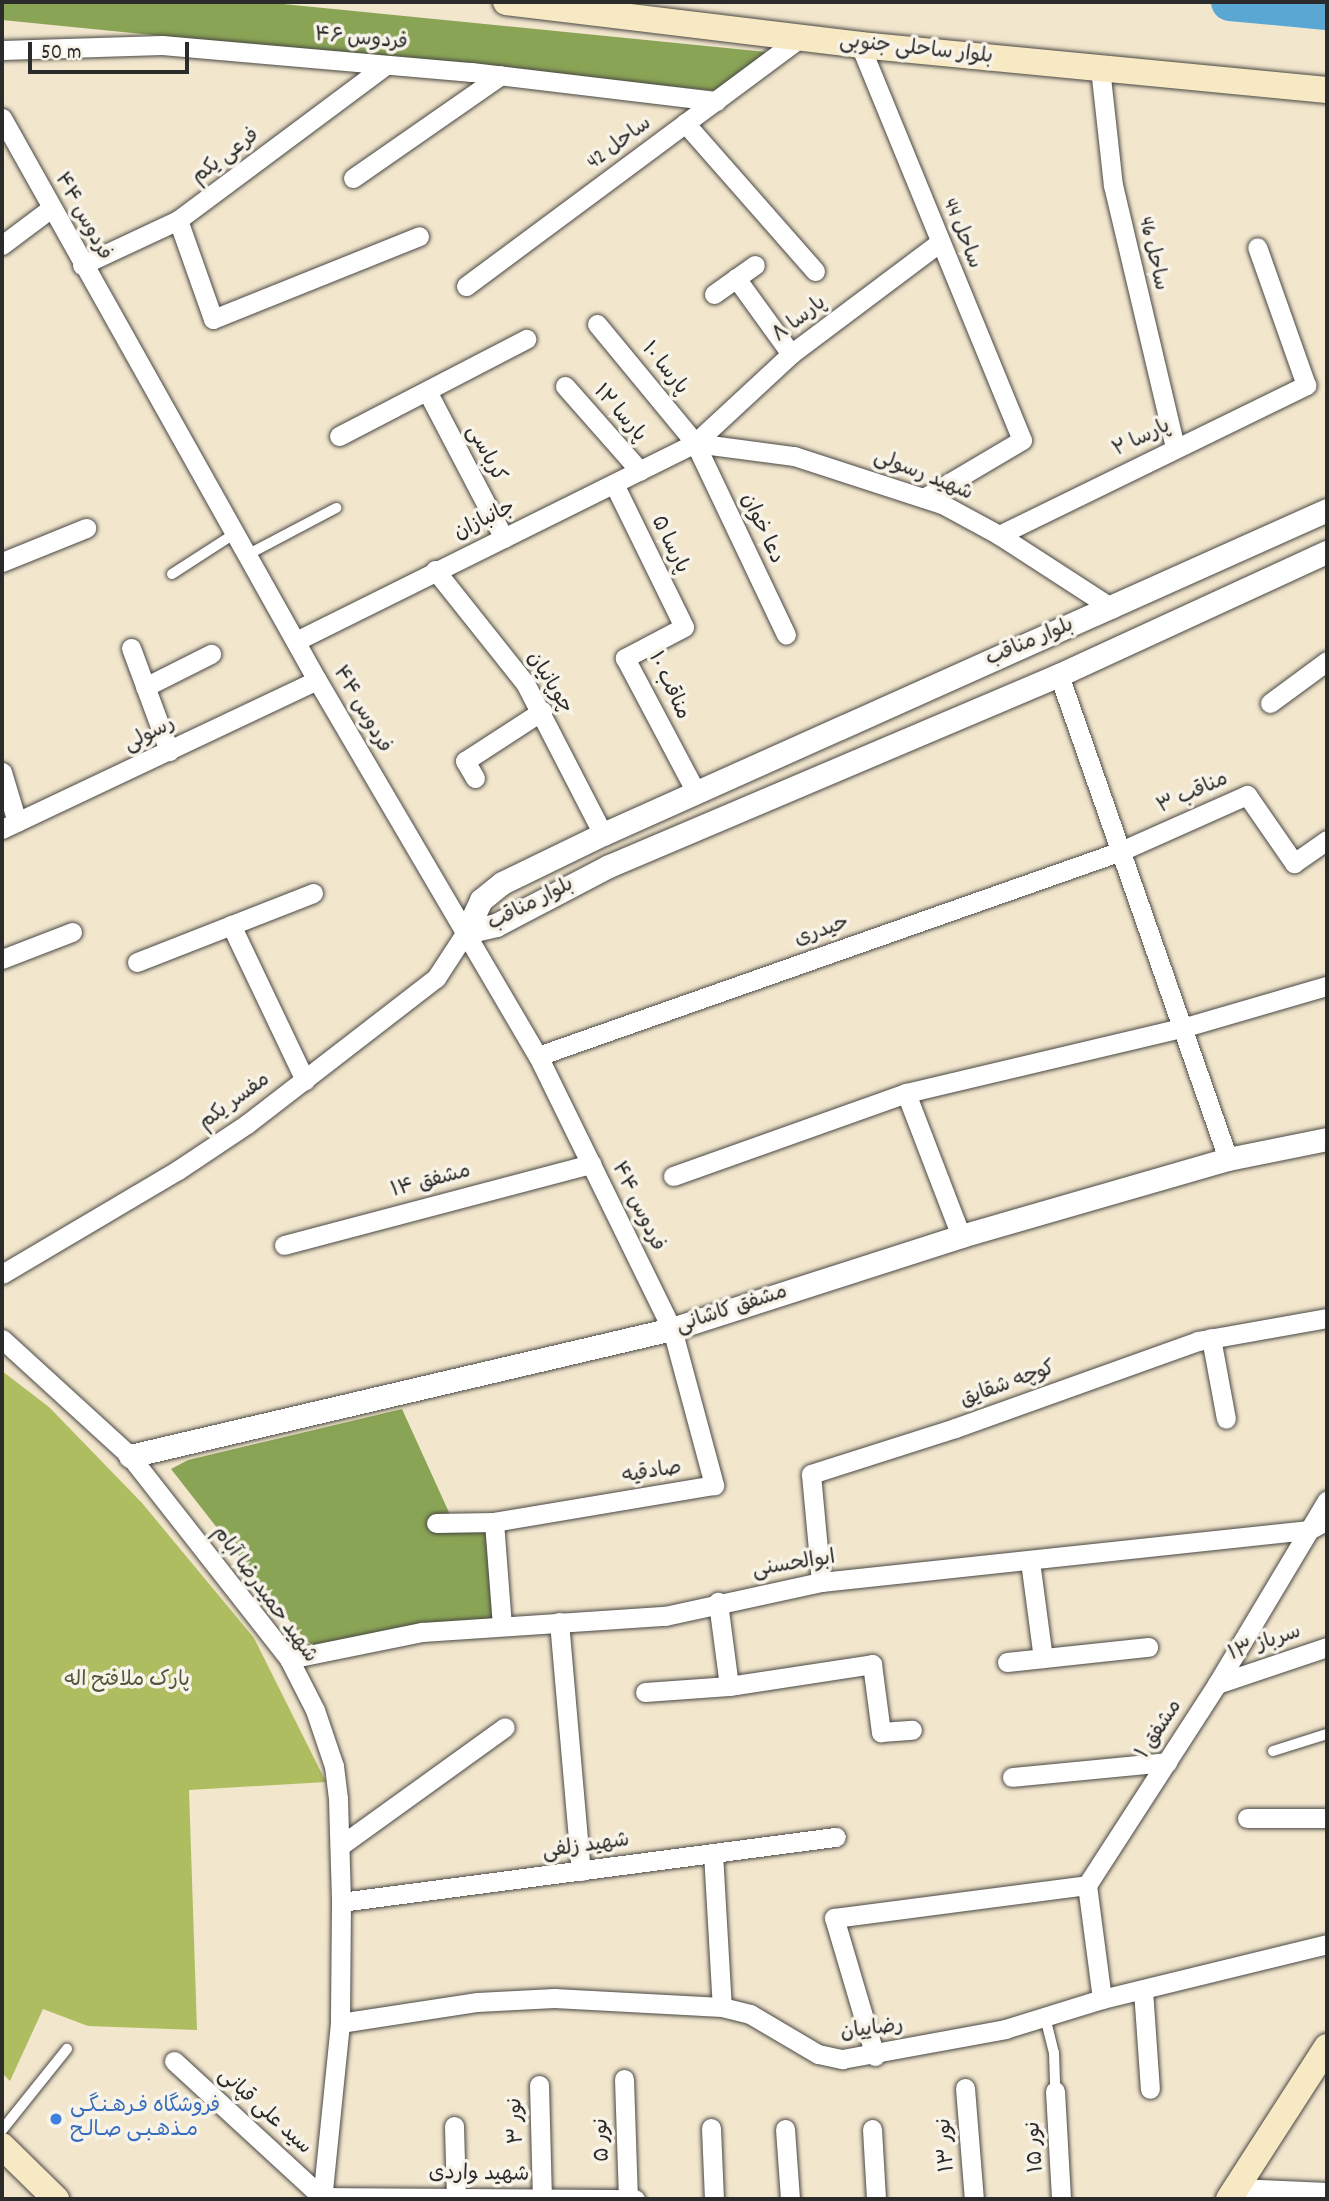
<!DOCTYPE html>
<html>
<head>
<meta charset="utf-8">
<style>
	body { margin:0 }
	#map { position:relative; width:1329px; height:2201px; overflow:hidden; background:#f2e6cd; font-family:Dekko,"Playpen Sans Arabic",sans-serif }
	div>[style] { position:absolute }
	.green>* { inset:0; background:#aebd60 }
	.forest>* { inset:0; background:#8aa456 }
	.river>* { height:38px; margin:-19px; padding:0 19px; transform-origin:19px; border-radius:19px; background:#59a7d2 }
	.roads { filter:drop-shadow(0 0 2px #494743) drop-shadow(0 0 2px #494743) }
	.service>* { height:10px; margin:-5px; padding:0 5px; transform-origin:5px; border-radius:5px; background:#fff }
	.minor>* { height:19px; margin:-9.5px; padding:0 9.5px; transform-origin:9.5px; border-radius:9.5px; background:#fff }
	.tertiary>* { height:23px; margin:-11.5px; padding:0 11.5px; transform-origin:11.5px; border-radius:11.5px; background:#fff }
	.secondary>* { height:26px; margin:-13px; padding:0 13px; transform-origin:13px; border-radius:13px; background:#f7e9c3 }
	.dots>* { width:19px; height:19px; translate:-50% -50%; box-sizing:border-box; border:4px solid #f7f3e8; border-radius:50% }
	span { translate:-50% -50%; white-space:nowrap; text-align:center; line-height:1.15; -webkit-text-stroke:7px #f7f3e8; paint-order:stroke }
	.street-label { font-size:21px; color:#2b2b2b }
	.park-label { font-size:21px; color:#52573b }
	.shop-label { font-size:21px; color:#366cbe }
	.left { translate:0 -50%; text-align:left }
	.frame { position:absolute; inset:0; border:4px solid #2b2b2b; pointer-events:none }
	.scale { position:absolute; left:28px; top:42px; width:161px; height:32px; box-sizing:border-box; border:4px solid #2b2b2b; border-top:0; padding-left:9px; font-size:21px; line-height:24px; white-space:nowrap; color:#2b2b2b; -webkit-text-stroke:5px #f7f3e8; paint-order:stroke }
</style>
</head>
<body>
<div id="map">
	<div class="green">
		<i style="clip-path:polygon(2px 1371px,49px 1407px,142px 1503px,254px 1638px,326px 1782px,189px 1790px,197px 2030px,88px 2026px,43px 2009px,10px 2081px,2px 2073px)"></i>
	</div>
	<div class="forest">
		<i style="clip-path:polygon(2px 2px,263px 2px,766px 52px,717px 91px,2px 20px)"></i>
		<i style="clip-path:polygon(402px 1409px,452px 1519px,490px 1525px,498px 1623px,317px 1648px,304px 1639px,171px 1469px,188px 1460px)"></i>
	</div>
	<div class="river">
		<i style="left:1230px;top:2px;width:97px;rotate:5.3deg"></i>
	</div>
	<div class="roads">
		<div class="service">
			<i style="left:247px;top:555px;width:101px;rotate:-27.8deg"></i>
			<i style="left:172px;top:574px;width:74px;rotate:-32.8deg"></i>
			<i style="left:1273px;top:1751px;width:57px;rotate:-17.5deg"></i>
			<i style="left:1045px;top:2017px;width:37px;rotate:76deg"></i>
			<i style="left:1054px;top:2053px;width:38px;rotate:88deg"></i>
			<i style="left:2px;top:2130px;width:104px;rotate:-51.3deg"></i>
		</div>
		<div class="minor">
			<i style="left:860px;top:45px;width:427px;rotate:67.7deg"></i>
			<i style="left:1022px;top:440px;width:114px;rotate:149.4deg"></i>
			<i style="left:2px;top:50px;width:160px;rotate:-1.8deg"></i>
			<i style="left:162px;top:45px;width:311px;rotate:5deg"></i>
			<i style="left:472px;top:72px;width:246px;rotate:6.8deg"></i>
			<i style="left:1100px;top:68px;width:118px;rotate:83.7deg"></i>
			<i style="left:1113px;top:185px;width:270px;rotate:76.7deg"></i>
			<i style="left:2px;top:118px;width:644px;rotate:60.73deg"></i>
			<i style="left:317px;top:680px;width:436px;rotate:59.6deg"></i>
			<i style="left:538px;top:1056px;width:304px;rotate:63.9deg"></i>
			<i style="left:672px;top:1329px;width:162px;rotate:74.9deg"></i>
			<i style="left:714px;top:1485px;width:223px;rotate:170.5deg"></i>
			<i style="left:494px;top:1522px;width:58px;rotate:179deg"></i>
			<i style="left:685px;top:123px;width:197px;rotate:48.7deg"></i>
			<i style="left:353px;top:178px;width:180px;rotate:-34.8deg"></i>
			<i style="left:178px;top:220px;width:105px;rotate:70.5deg"></i>
			<i style="left:213px;top:319px;width:222px;rotate:-21.9deg"></i>
			<i style="left:2px;top:245px;width:60px;rotate:-36.9deg"></i>
			<i style="left:82px;top:265px;width:106px;rotate:-25.1deg"></i>
			<i style="left:178px;top:220px;width:259px;rotate:-36.7deg"></i>
			<i style="left:736px;top:278px;width:94px;rotate:54.1deg"></i>
			<i style="left:466px;top:286px;width:417px;rotate:-36.6deg"></i>
			<i style="left:714px;top:294px;width:50px;rotate:-35.3deg"></i>
			<i style="left:597px;top:324px;width:154px;rotate:50.5deg"></i>
			<i style="left:695px;top:443px;width:212px;rotate:64.6deg"></i>
			<i style="left:565px;top:386px;width:113px;rotate:48.6deg"></i>
			<i style="left:427px;top:391px;width:166px;rotate:62.4deg"></i>
			<i style="left:339px;top:436px;width:211px;rotate:-27.4deg"></i>
			<i style="left:695px;top:443px;width:100px;rotate:7.5deg"></i>
			<i style="left:794px;top:456px;width:156px;rotate:18deg"></i>
			<i style="left:942px;top:504px;width:65px;rotate:28.5deg"></i>
			<i style="left:999px;top:535px;width:135px;rotate:32.9deg"></i>
			<i style="left:614px;top:484px;width:159px;rotate:63.9deg"></i>
			<i style="left:684px;top:627px;width:67px;rotate:152.3deg"></i>
			<i style="left:625px;top:658px;width:152px;rotate:62.1deg"></i>
			<i style="left:999px;top:535px;width:342px;rotate:-26deg"></i>
			<i style="left:1306px;top:385px;width:146px;rotate:-109.5deg"></i>
			<i style="left:2px;top:562px;width:91px;rotate:-22deg"></i>
			<i style="left:435px;top:570px;width:144px;rotate:51.5deg"></i>
			<i style="left:525px;top:683px;width:170px;rotate:62.7deg"></i>
			<i style="left:296px;top:641px;width:445px;rotate:-26.4deg"></i>
			<i style="left:695px;top:443px;width:131px;rotate:-42.8deg"></i>
			<i style="left:791px;top:354px;width:186px;rotate:-36.9deg"></i>
			<i style="left:131px;top:648px;width:110px;rotate:69.7deg"></i>
			<i style="left:1059px;top:675px;width:513px;rotate:70.75deg"></i>
			<i style="left:145px;top:687px;width:74px;rotate:-26.6deg"></i>
			<i style="left:1270px;top:703px;width:71px;rotate:-36.4deg"></i>
			<i style="left:2px;top:772px;width:52px;rotate:73.3deg"></i>
			<i style="left:475px;top:778px;width:20px;rotate:-120deg"></i>
			<i style="left:465px;top:761px;width:92px;rotate:-33deg"></i>
			<i style="left:2px;top:829px;width:348px;rotate:-25.3deg"></i>
			<i style="left:231px;top:925px;width:172px;rotate:64.5deg"></i>
			<i style="left:2px;top:959px;width:75px;rotate:-21.1deg"></i>
			<i style="left:137px;top:962px;width:189px;rotate:-21.4deg"></i>
			<i style="left:538px;top:1056px;width:618px;rotate:-19.37deg"></i>
			<i style="left:1121px;top:851px;width:138px;rotate:-24deg"></i>
			<i style="left:1247px;top:795px;width:83px;rotate:55.3deg"></i>
			<i style="left:1294px;top:863px;width:40px;rotate:-34.9deg"></i>
			<i style="left:906px;top:1093px;width:153px;rotate:69deg"></i>
			<i style="left:673px;top:1176px;width:247px;rotate:-19.6deg"></i>
			<i style="left:906px;top:1093px;width:284px;rotate:-13.3deg"></i>
			<i style="left:1182px;top:1028px;width:151px;rotate:-16.2deg"></i>
			<i style="left:284px;top:1245px;width:318px;rotate:-14.8deg"></i>
			<i style="left:2px;top:1274px;width:204px;rotate:-30.6deg"></i>
			<i style="left:178px;top:1170px;width:83px;rotate:-33.7deg"></i>
			<i style="left:247px;top:1124px;width:239px;rotate:-37.7deg"></i>
			<i style="left:436px;top:978px;width:55px;rotate:-56.9deg"></i>
			<i style="left:1211px;top:1338px;width:82px;rotate:79.5deg"></i>
			<i style="left:2px;top:1339px;width:173px;rotate:42.4deg"></i>
			<i style="left:130px;top:1456px;width:258px;rotate:51.9deg"></i>
			<i style="left:289px;top:1659px;width:57px;rotate:63deg"></i>
			<i style="left:315px;top:1710px;width:59px;rotate:71.3deg"></i>
			<i style="left:334px;top:1766px;width:33px;rotate:83deg"></i>
			<i style="left:338px;top:1799px;width:103px;rotate:88.3deg"></i>
			<i style="left:341px;top:1902px;width:121px;rotate:90.5deg"></i>
			<i style="left:340px;top:2023px;width:177px;rotate:95.8deg"></i>
			<i style="left:494px;top:1522px;width:104px;rotate:85.6deg"></i>
			<i style="left:1030px;top:1561px;width:98px;rotate:82.4deg"></i>
			<i style="left:821px;top:1582px;width:108px;rotate:-95.3deg"></i>
			<i style="left:811px;top:1474px;width:151px;rotate:-17.7deg"></i>
			<i style="left:955px;top:1428px;width:258px;rotate:-19.7deg"></i>
			<i style="left:1198px;top:1341px;width:131px;rotate:-10.1deg"></i>
			<i style="left:559px;top:1622px;width:250px;rotate:85deg"></i>
			<i style="left:289px;top:1659px;width:136px;rotate:-11.5deg"></i>
			<i style="left:422px;top:1632px;width:244px;rotate:-3.8deg"></i>
			<i style="left:665px;top:1616px;width:160px;rotate:-12.3deg"></i>
			<i style="left:821px;top:1582px;width:491px;rotate:-6.1deg"></i>
			<i style="left:1309px;top:1530px;width:21px;rotate:-29deg"></i>
			<i style="left:1007px;top:1662px;width:142px;rotate:-6.1deg"></i>
			<i style="left:1217px;top:1684px;width:116px;rotate:-18.6deg"></i>
			<i style="left:729px;top:1686px;width:145px;rotate:-8.7deg"></i>
			<i style="left:872px;top:1664px;width:69px;rotate:82.5deg"></i>
			<i style="left:881px;top:1732px;width:31px;rotate:-4deg"></i>
			<i style="left:645px;top:1692px;width:84px;rotate:-4.1deg"></i>
			<i style="left:729px;top:1686px;width:85px;rotate:-97.5deg"></i>
			<i style="left:1012px;top:1777px;width:156px;rotate:-5.5deg"></i>
			<i style="left:1247px;top:1818px;width:80px"></i>
			<i style="left:340px;top:1846px;width:203px;rotate:-35.8deg"></i>
			<i style="left:713px;top:1853px;width:154px;rotate:86.7deg"></i>
			<i style="left:341px;top:1902px;width:499px;rotate:-7.5deg"></i>
			<i style="left:1143px;top:1990px;width:99px;rotate:86deg"></i>
			<i style="left:1102px;top:1999px;width:115px;rotate:-97.5deg"></i>
			<i style="left:1087px;top:1885px;width:239px;rotate:-57.1deg"></i>
			<i style="left:1217px;top:1684px;width:214px;rotate:-59.1deg"></i>
			<i style="left:340px;top:2023px;width:139px;rotate:-8.7deg"></i>
			<i style="left:477px;top:2002px;width:77px;rotate:-3deg"></i>
			<i style="left:554px;top:1998px;width:168px;rotate:3.1deg"></i>
			<i style="left:722px;top:2007px;width:29px;rotate:14deg"></i>
			<i style="left:750px;top:2014px;width:79px;rotate:30.5deg"></i>
			<i style="left:818px;top:2054px;width:25px;rotate:12deg"></i>
			<i style="left:842px;top:2059px;width:166px;rotate:-10.4deg"></i>
			<i style="left:1005px;top:2029px;width:102px;rotate:-17.2deg"></i>
			<i style="left:1102px;top:1999px;width:232px;rotate:-13.7deg"></i>
			<i style="left:875px;top:2056px;width:144px;rotate:-106.5deg"></i>
			<i style="left:834px;top:1918px;width:255px;rotate:-7.4deg"></i>
			<i style="left:174px;top:2061px;width:201px;rotate:42.6deg"></i>
			<i style="left:322px;top:2197px;width:313px;rotate:0.4deg"></i>
			<i style="left:624px;top:2079px;width:120px;rotate:88.1deg"></i>
			<i style="left:539px;top:2085px;width:113px;rotate:88.5deg"></i>
			<i style="left:965px;top:2088px;width:111px;rotate:85.4deg"></i>
			<i style="left:1055px;top:2091px;width:108px;rotate:86.8deg"></i>
			<i style="left:454px;top:2126px;width:73px;rotate:88.4deg"></i>
			<i style="left:711px;top:2128px;width:71px;rotate:87.6deg"></i>
			<i style="left:785px;top:2129px;width:70px;rotate:85.9deg"></i>
			<i style="left:872px;top:2129px;width:70px;rotate:86.7deg"></i>
			<i style="left:1237px;top:2188px;width:90px;rotate:2.5deg"></i>
		</div>
		<div class="tertiary">
			<i style="left:1327px;top:510px;width:793px;rotate:155.89deg"></i>
			<i style="left:603px;top:834px;width:112px;rotate:154.1deg"></i>
			<i style="left:502px;top:883px;width:27px;rotate:141deg"></i>
			<i style="left:481px;top:900px;width:35px;rotate:115deg"></i>
			<i style="left:466px;top:932px;width:31px;rotate:-13deg"></i>
			<i style="left:496px;top:925px;width:127px;rotate:-27.6deg"></i>
			<i style="left:609px;top:866px;width:489px;rotate:-23deg"></i>
			<i style="left:1059px;top:675px;width:295px;rotate:-24.7deg"></i>
			<i style="left:130px;top:1456px;width:557px;rotate:-13.19deg"></i>
			<i style="left:672px;top:1329px;width:304px;rotate:-17.8deg"></i>
			<i style="left:961px;top:1236px;width:278px;rotate:-16.1deg"></i>
			<i style="left:1228px;top:1159px;width:101px;rotate:-11.4deg"></i>
		</div>
		<div class="secondary">
			<i style="left:506px;top:2px;width:357px;rotate:6.9deg"></i>
			<i style="left:860px;top:45px;width:469px;rotate:5.5deg"></i>
			<i style="left:2px;top:2146px;width:76px;rotate:44.5deg"></i>
			<i style="left:1229px;top:2199px;width:181px;rotate:-57.2deg"></i>
		</div>
	</div>
	<div class="dots">
		<i style="left:56px;top:2119px;background:#3f7fe0"></i>
	</div>
	<div class="street-label">
		<span style="left:361px;top:40px;rotate:5deg">فردوس ۴۶</span>
		<span style="left:916px;top:50px;rotate:6deg">بلوار ساحلی جنوبی</span>
		<span style="left:620px;top:144px;rotate:-37deg">ساحل 42</span>
		<span style="left:226px;top:157px;rotate:-37deg">فرعی یکم</span>
		<span style="left:82px;top:217px;rotate:61deg">فردوس ۴۴</span>
		<span style="left:961px;top:234px;rotate:68deg">ساحل 44</span>
		<span style="left:1152px;top:254px;rotate:77deg">ساحل 46</span>
		<span style="left:800px;top:320px;rotate:-38deg">پارسا ۸</span>
		<span style="left:664px;top:369px;rotate:51deg">پارسا ۱۰</span>
		<span style="left:619px;top:414px;rotate:49deg">پارسا ۱۲</span>
		<span style="left:1142px;top:439px;rotate:-26deg">پارسا ۲</span>
		<span style="left:485px;top:454px;rotate:62deg">کرباسی</span>
		<span style="left:923px;top:476px;rotate:22deg">شهید رسولی</span>
		<span style="left:485px;top:521px;rotate:-26deg">جانبازان</span>
		<span style="left:761px;top:529px;rotate:65deg">دعا خوان</span>
		<span style="left:669px;top:545px;rotate:64deg">پارسا ۵</span>
		<span style="left:1030px;top:643px;rotate:-23deg">بلوار مناقب</span>
		<span style="left:549px;top:683px;rotate:58deg">چوپانیان</span>
		<span style="left:668px;top:686px;rotate:65deg">مناقب ۱۰</span>
		<span style="left:361px;top:710px;rotate:60deg">فردوس ۴۴</span>
		<span style="left:150px;top:735px;rotate:-26deg">رسولی</span>
		<span style="left:1193px;top:794px;rotate:-24deg">مناقب ۳</span>
		<span style="left:531px;top:905px;rotate:-27deg">بلوار مناقب</span>
		<span style="left:822px;top:932px;rotate:-19deg">حیدری</span>
		<span style="left:235px;top:1102px;rotate:-36deg">مفسر یکم</span>
		<span style="left:431px;top:1182px;rotate:-15deg">مشفق ۱۴</span>
		<span style="left:637px;top:1207px;rotate:64deg">فردوس ۴۴</span>
		<span style="left:732px;top:1310px;rotate:-18deg">مشفق کاشانی</span>
		<span style="left:1008px;top:1385px;rotate:-20deg">کوچه شقایق</span>
		<span style="left:652px;top:1473px;rotate:-9deg">صادقیه</span>
		<span style="left:794px;top:1565px;rotate:-9deg">ابوالحسنی</span>
		<span style="left:264px;top:1595px;rotate:54deg">شهید حمیدرضا آبام</span>
		<span style="left:1265px;top:1644px;rotate:-19deg">سرباز ۱۳</span>
		<span style="left:1160px;top:1730px;rotate:-57deg">مشفق ۱</span>
		<span style="left:586px;top:1847px;rotate:-8deg">شهید زلفی</span>
		<span style="left:872px;top:2030px;rotate:-7deg">رضاییان</span>
		<span style="left:264px;top:2112px;rotate:42deg">سید علی قپانی</span>
		<span style="left:517px;top:2121px;rotate:-92deg">نور ۳</span>
		<span style="left:603px;top:2140px;rotate:-92deg">نور ۵</span>
		<span style="left:947px;top:2145px;rotate:-94deg">نور ۱۳</span>
		<span style="left:1036px;top:2147px;rotate:-94deg">نور ۱۵</span>
		<span style="left:479px;top:2175px;rotate:1deg">شهید واردی</span>
	</div>
	<div class="park-label">
		<span style="left:127px;top:1681px">پارک ملافتح اله</span>
	</div>
	<div class="shop-label">
		<span class="left" style="left:70px;top:2119px">فروشگاه فـرهـنـگـی<br>مـذهـبـی صـالـح</span>
	</div>
	<div class="frame"></div>
	<div class="scale">50 m</div>
</div>
</body>
</html>
